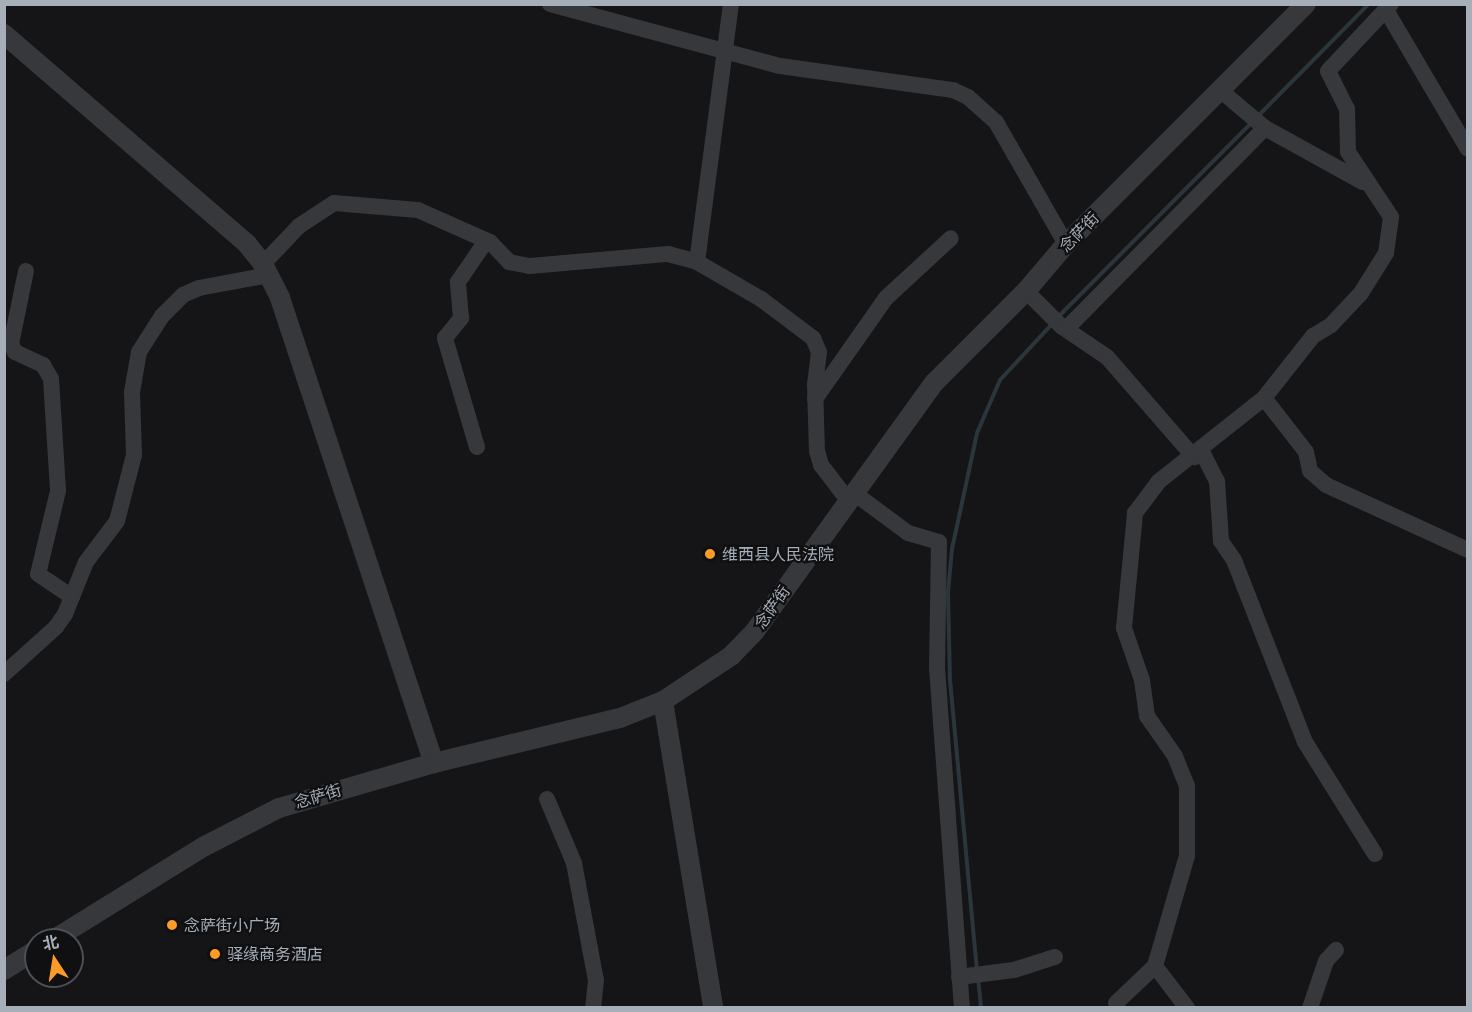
<!DOCTYPE html>
<html>
<head>
<meta charset="utf-8">
<style>
	body { margin:0 }
	#map { position:relative; width:1472px; height:1012px; overflow:hidden; background:#151517; font-family:"Golos Text","Noto Sans SC",sans-serif }
	div>[style] { position:absolute }
	.stream>* { height:4px; margin:-2px; padding:0 2px; transform-origin:2px; border-radius:2px; background:#2a363c }
	.minor>* { height:16px; margin:-8px; padding:0 8px; transform-origin:8px; border-radius:8px; background:#36383c }
	.tertiary>* { height:20px; margin:-10px; padding:0 10px; transform-origin:10px; border-radius:10px; background:#36383c }
	.dots>* { width:16px; height:16px; translate:-50% -50%; box-sizing:border-box; border:3px solid #101012; border-radius:50% }
	span { translate:-50% -50%; white-space:nowrap; text-align:center; line-height:1.15; -webkit-text-stroke:4.5px #101012; paint-order:stroke }
	.street-label { font-size:16px; color:#a6aeb8 }
	.poi-label { font-size:16px; color:#a6aeb8 }
	.left { translate:0 -50%; text-align:left }
	.frame { position:absolute; inset:0; border:6px solid #a6aeb8; pointer-events:none }
	.north { position:absolute; left:24px; top:928px; width:60px; height:60px; box-sizing:border-box; background:#101012; border:2px solid #4c4f54; border-radius:50%; rotate:348deg; font-size:16px; font-weight:700; line-height:24px; text-align:center; color:#a6aeb8 }
	.north::after { content:''; display:block; margin:auto; width:21px; height:27px; background:#fc9b28; clip-path:polygon(50% 0,100% 100%,50% 72%,0 100%) }
</style>
</head>
<body>
<div id="map">
	<div class="stream">
		<i style="left:1258px;top:116px;width:158px;rotate:-45.3deg"></i>
		<i style="left:1059px;top:316px;width:275px;rotate:-45.1deg"></i>
		<i style="left:977px;top:971px;width:291px;rotate:-95.3deg"></i>
		<i style="left:950px;top:681px;width:89px;rotate:-91.3deg"></i>
		<i style="left:948px;top:592px;width:43px;rotate:-84.7deg"></i>
		<i style="left:952px;top:549px;width:119px;rotate:-77.8deg"></i>
		<i style="left:977px;top:433px;width:58px;rotate:-66.5deg"></i>
		<i style="left:1000px;top:380px;width:76px;rotate:-47.1deg"></i>
		<i style="left:978px;top:978px;width:30px;rotate:84deg"></i>
	</div>
	<div class="minor">
		<i style="left:550px;top:4px;width:238px;rotate:15.1deg"></i>
		<i style="left:780px;top:66px;width:175px;rotate:7.9deg"></i>
		<i style="left:953px;top:90px;width:17px;rotate:25deg"></i>
		<i style="left:968px;top:97px;width:38px;rotate:42deg"></i>
		<i style="left:996px;top:122px;width:141px;rotate:60.2deg"></i>
		<i style="left:1386px;top:10px;width:161px;rotate:59.5deg"></i>
		<i style="left:1220px;top:90px;width:59px;rotate:40.2deg"></i>
		<i style="left:1265px;top:128px;width:112px;rotate:28.9deg"></i>
		<i style="left:697px;top:262px;width:260px;rotate:-82.5deg"></i>
		<i style="left:263px;top:264px;width:52px;rotate:-46.5deg"></i>
		<i style="left:299px;top:226px;width:42px;rotate:-33.3deg"></i>
		<i style="left:334px;top:203px;width:84px;rotate:4.8deg"></i>
		<i style="left:418px;top:210px;width:79px;rotate:24deg"></i>
		<i style="left:490px;top:242px;width:28px;rotate:46deg"></i>
		<i style="left:509px;top:262px;width:21px;rotate:11deg"></i>
		<i style="left:530px;top:266px;width:139px;rotate:-5deg"></i>
		<i style="left:668px;top:254px;width:30px;rotate:15deg"></i>
		<i style="left:697px;top:262px;width:74px;rotate:30deg"></i>
		<i style="left:761px;top:299px;width:65px;rotate:36.9deg"></i>
		<i style="left:813px;top:338px;width:15px;rotate:67deg"></i>
		<i style="left:819px;top:352px;width:33px;rotate:97deg"></i>
		<i style="left:815px;top:385px;width:66px;rotate:88.3deg"></i>
		<i style="left:817px;top:451px;width:15px;rotate:74deg"></i>
		<i style="left:821px;top:465px;width:44px;rotate:52.4deg"></i>
		<i style="left:26px;top:271px;width:75px;rotate:101.6deg"></i>
		<i style="left:11px;top:344px;width:9px;rotate:63deg"></i>
		<i style="left:15px;top:352px;width:31px;rotate:25deg"></i>
		<i style="left:43px;top:365px;width:16px;rotate:60deg"></i>
		<i style="left:51px;top:379px;width:112px;rotate:86.4deg"></i>
		<i style="left:58px;top:491px;width:85px;rotate:103.5deg"></i>
		<i style="left:38px;top:574px;width:41px;rotate:34.1deg"></i>
		<i style="left:1026px;top:291px;width:49px;rotate:45deg"></i>
		<i style="left:1061px;top:326px;width:55px;rotate:34deg"></i>
		<i style="left:1107px;top:357px;width:133px;rotate:49deg"></i>
		<i style="left:1066px;top:329px;width:283px;rotate:-45.3deg"></i>
		<i style="left:1264px;top:398px;width:68px;rotate:52.1deg"></i>
		<i style="left:1306px;top:452px;width:19px;rotate:78deg"></i>
		<i style="left:1310px;top:471px;width:21px;rotate:41deg"></i>
		<i style="left:1326px;top:485px;width:156px;rotate:24.6deg"></i>
		<i style="left:815px;top:399px;width:123px;rotate:-54.9deg"></i>
		<i style="left:886px;top:298px;width:88px;rotate:-42.7deg"></i>
		<i style="left:477px;top:447px;width:114px;rotate:-106.4deg"></i>
		<i style="left:445px;top:338px;width:26px;rotate:-51deg"></i>
		<i style="left:461px;top:318px;width:36px;rotate:-95deg"></i>
		<i style="left:458px;top:282px;width:50px;rotate:-55.7deg"></i>
		<i style="left:1201px;top:450px;width:35px;rotate:63deg"></i>
		<i style="left:1217px;top:481px;width:60px;rotate:86.2deg"></i>
		<i style="left:1221px;top:541px;width:23px;rotate:56deg"></i>
		<i style="left:1234px;top:560px;width:195px;rotate:68.7deg"></i>
		<i style="left:1305px;top:742px;width:132px;rotate:58deg"></i>
		<i style="left:854px;top:493px;width:67px;rotate:36.5deg"></i>
		<i style="left:908px;top:533px;width:32px;rotate:16deg"></i>
		<i style="left:939px;top:542px;width:126px;rotate:90.9deg"></i>
		<i style="left:937px;top:668px;width:341px;rotate:85.8deg"></i>
		<i style="left:4px;top:674px;width:70px;rotate:-42.1deg"></i>
		<i style="left:56px;top:627px;width:16px;rotate:-55deg"></i>
		<i style="left:65px;top:614px;width:56px;rotate:-68deg"></i>
		<i style="left:86px;top:562px;width:51px;rotate:-52.9deg"></i>
		<i style="left:117px;top:521px;width:68px;rotate:-75.6deg"></i>
		<i style="left:134px;top:455px;width:63px;rotate:-91.8deg"></i>
		<i style="left:132px;top:392px;width:41px;rotate:-80.1deg"></i>
		<i style="left:139px;top:352px;width:43px;rotate:-57.4deg"></i>
		<i style="left:162px;top:316px;width:30px;rotate:-45deg"></i>
		<i style="left:183px;top:295px;width:17px;rotate:-24deg"></i>
		<i style="left:199px;top:288px;width:71px;rotate:-10.5deg"></i>
		<i style="left:547px;top:799px;width:69px;rotate:67.1deg"></i>
		<i style="left:574px;top:863px;width:119px;rotate:79.4deg"></i>
		<i style="left:596px;top:980px;width:28px;rotate:96deg"></i>
		<i style="left:1155px;top:966px;width:53px;rotate:52.7deg"></i>
		<i style="left:959px;top:977px;width:55px;rotate:-7.3deg"></i>
		<i style="left:1014px;top:970px;width:43px;rotate:-17.6deg"></i>
		<i style="left:1116px;top:1003px;width:54px;rotate:-43.5deg"></i>
		<i style="left:1155px;top:966px;width:115px;rotate:-73.8deg"></i>
		<i style="left:1187px;top:856px;width:70px;rotate:-90deg"></i>
		<i style="left:1187px;top:786px;width:32px;rotate:-112deg"></i>
		<i style="left:1175px;top:756px;width:49px;rotate:-125deg"></i>
		<i style="left:1147px;top:716px;width:36px;rotate:-98deg"></i>
		<i style="left:1142px;top:680px;width:55px;rotate:-109.1deg"></i>
		<i style="left:1124px;top:628px;width:116px;rotate:-84.5deg"></i>
		<i style="left:1135px;top:513px;width:39px;rotate:-53deg"></i>
		<i style="left:1158px;top:482px;width:135px;rotate:-38.4deg"></i>
		<i style="left:1264px;top:398px;width:79px;rotate:-51.7deg"></i>
		<i style="left:1313px;top:336px;width:21px;rotate:-31deg"></i>
		<i style="left:1331px;top:325px;width:44px;rotate:-46.8deg"></i>
		<i style="left:1361px;top:293px;width:47px;rotate:-58deg"></i>
		<i style="left:1386px;top:253px;width:36px;rotate:-82deg"></i>
		<i style="left:1391px;top:217px;width:78px;rotate:-123.5deg"></i>
		<i style="left:1348px;top:152px;width:43px;rotate:-91.3deg"></i>
		<i style="left:1347px;top:109px;width:42px;rotate:-116.6deg"></i>
		<i style="left:1328px;top:71px;width:92px;rotate:-46.8deg"></i>
		<i style="left:1310px;top:1008px;width:50px;rotate:-71.2deg"></i>
		<i style="left:1326px;top:961px;width:15px;rotate:-48deg"></i>
	</div>
	<div class="tertiary">
		<i style="left:4px;top:34px;width:321px;rotate:40.8deg"></i>
		<i style="left:247px;top:244px;width:26px;rotate:51deg"></i>
		<i style="left:263px;top:264px;width:38px;rotate:63deg"></i>
		<i style="left:280px;top:298px;width:490px;rotate:71.7deg"></i>
		<i style="left:663px;top:701px;width:311px;rotate:80.7deg"></i>
		<i style="left:53px;top:940px;width:176px;rotate:-31.8deg"></i>
		<i style="left:203px;top:847px;width:85px;rotate:-27.2deg"></i>
		<i style="left:279px;top:808px;width:161px;rotate:-16.2deg"></i>
		<i style="left:434px;top:763px;width:191px;rotate:-13.6deg"></i>
		<i style="left:620px;top:718px;width:46px;rotate:-21.6deg"></i>
		<i style="left:663px;top:701px;width:82px;rotate:-33.5deg"></i>
		<i style="left:731px;top:656px;width:35px;rotate:-46deg"></i>
		<i style="left:755px;top:631px;width:306px;rotate:-54.2deg"></i>
		<i style="left:934px;top:383px;width:130px;rotate:-45deg"></i>
		<i style="left:1026px;top:291px;width:62px;rotate:-49.6deg"></i>
		<i style="left:1066px;top:244px;width:339px;rotate:-45deg"></i>
		<i style="left:4px;top:970px;width:38px;rotate:-32deg"></i>
	</div>
	<div class="dots">
		<i style="left:710px;top:554px;background:#fc9b28"></i>
		<i style="left:172px;top:925px;background:#fc9b28"></i>
		<i style="left:215px;top:954px;background:#fc9b28"></i>
	</div>
	<div class="street-label">
		<span style="left:1079px;top:232px;rotate:-46deg">念萨街</span>
		<span style="left:772px;top:607px;rotate:-55deg">念萨街</span>
		<span style="left:318px;top:796px;rotate:-17deg">念萨街</span>
	</div>
	<div class="poi-label">
		<span class="left" style="left:722px;top:554px">维西县人民法院</span>
		<span class="left" style="left:184px;top:925px">念萨街小广场</span>
		<span class="left" style="left:227px;top:954px">驿缘商务酒店</span>
	</div>
	<div class="frame"></div>
	<div class="north">北</div>
</div>
</body>
</html>
